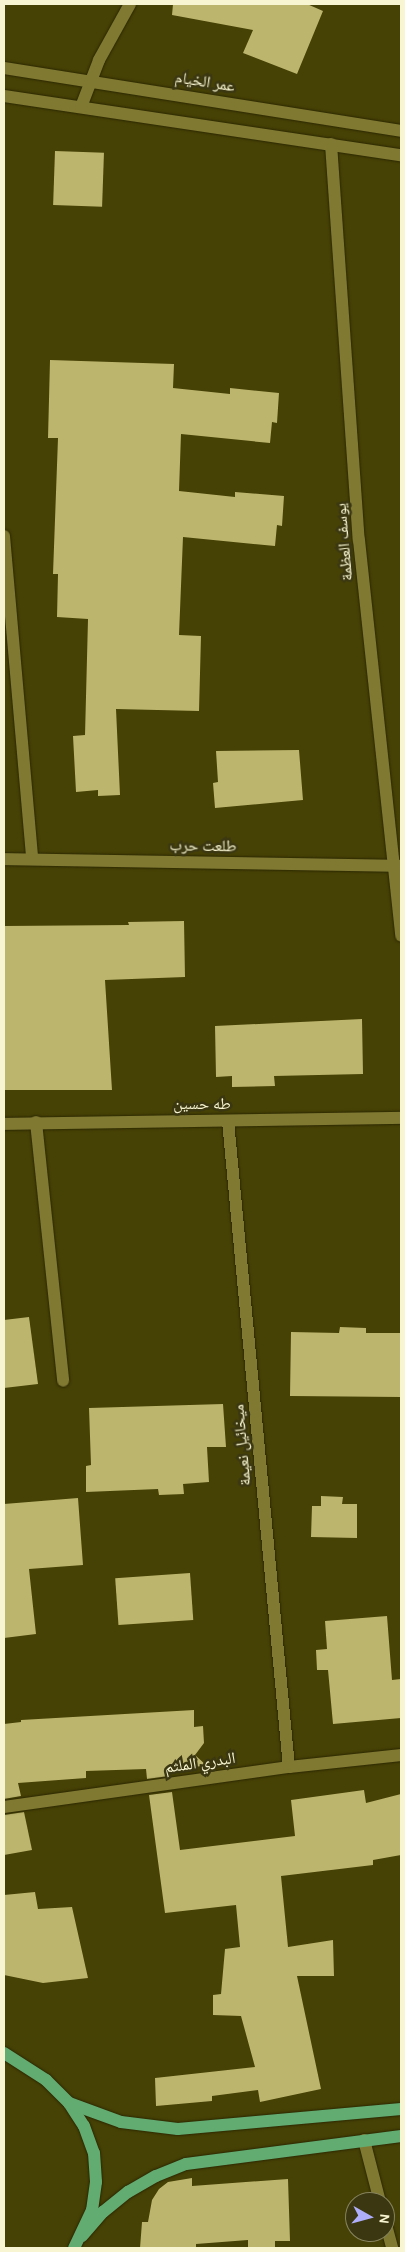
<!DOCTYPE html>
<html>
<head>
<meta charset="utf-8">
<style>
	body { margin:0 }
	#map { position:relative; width:405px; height:2252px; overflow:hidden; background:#464105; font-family:Karla,"Noto Naskh Arabic",sans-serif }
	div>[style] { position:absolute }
	.building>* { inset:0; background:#bcb56e; transform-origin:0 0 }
	.roads { filter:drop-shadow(0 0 1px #2b2701) drop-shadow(0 0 1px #2b2701) }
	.minor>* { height:12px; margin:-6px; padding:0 6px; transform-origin:6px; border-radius:6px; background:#807932 }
	.major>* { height:12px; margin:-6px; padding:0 6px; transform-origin:6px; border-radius:6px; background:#62ac72 }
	span { translate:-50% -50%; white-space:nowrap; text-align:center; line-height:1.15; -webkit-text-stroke:5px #3a3711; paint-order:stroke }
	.street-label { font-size:16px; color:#f8f5d2 }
	.frame { position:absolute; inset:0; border:5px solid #f8f5d2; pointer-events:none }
	.north { position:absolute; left:345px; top:2192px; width:50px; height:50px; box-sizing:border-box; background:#3a3711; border:1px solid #86835e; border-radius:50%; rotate:97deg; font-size:14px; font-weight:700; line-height:20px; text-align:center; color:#f8f5d2 }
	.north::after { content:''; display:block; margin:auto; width:18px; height:22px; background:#afaefa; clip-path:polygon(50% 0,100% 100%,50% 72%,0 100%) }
</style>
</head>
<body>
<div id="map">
	<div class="building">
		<i style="clip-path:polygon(173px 4px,307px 4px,323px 11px,297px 74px,243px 53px,253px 30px,172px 15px)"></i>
		<i style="left:55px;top:151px;width:49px;height:54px;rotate:2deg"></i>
		<i style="clip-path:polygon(50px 360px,174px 364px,173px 388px,230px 394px,230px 388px,279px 393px,277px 423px,272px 422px,270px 443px,181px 434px,179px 491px,235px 497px,235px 492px,284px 496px,282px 526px,277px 525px,275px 546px,183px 537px,179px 635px,201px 636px,199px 711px,116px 709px,120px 795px,98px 796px,98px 790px,76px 792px,73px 736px,85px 735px,88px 619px,57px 617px,58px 574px,53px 574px,58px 438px,48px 438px)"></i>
		<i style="clip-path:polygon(299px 750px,303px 800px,215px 808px,213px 783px,218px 782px,216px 751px)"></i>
		<i style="clip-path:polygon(184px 921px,185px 977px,105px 980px,112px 1090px,4px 1090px,4px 926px,129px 925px,128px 922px)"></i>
		<i style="clip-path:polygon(362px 1019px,363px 1074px,274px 1076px,275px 1086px,232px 1087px,232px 1076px,216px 1077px,215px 1026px)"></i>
		<i style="clip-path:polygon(29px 1317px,38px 1384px,4px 1388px,4px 1320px)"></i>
		<i style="clip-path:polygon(340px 1327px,366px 1328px,366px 1333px,401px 1333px,401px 1397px,290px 1396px,291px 1332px,339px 1333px)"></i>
		<i style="clip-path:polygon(223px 1404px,226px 1447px,207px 1447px,209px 1482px,183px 1484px,184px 1494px,159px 1495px,158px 1489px,86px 1492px,86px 1466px,91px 1465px,89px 1408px)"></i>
		<i style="clip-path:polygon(321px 1496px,343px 1497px,342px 1504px,357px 1504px,357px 1538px,311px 1537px,312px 1506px,321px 1506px)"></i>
		<i style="clip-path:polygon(78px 1498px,83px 1565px,29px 1569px,36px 1634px,4px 1638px,4px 1504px)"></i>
		<i style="left:190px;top:1573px;width:47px;height:75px;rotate:86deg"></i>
		<i style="clip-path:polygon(387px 1616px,392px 1680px,401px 1679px,401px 1718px,333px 1724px,328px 1670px,317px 1670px,316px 1650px,327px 1649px,325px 1621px)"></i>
		<i style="clip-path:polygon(194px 1710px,194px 1727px,203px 1726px,204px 1743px,195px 1755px,207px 1766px,168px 1768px,169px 1776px,147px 1779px,146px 1769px,86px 1771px,86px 1778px,18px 1783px,21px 1796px,4px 1799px,4px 1724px,21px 1722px,21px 1720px)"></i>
		<i style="clip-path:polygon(364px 1790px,366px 1803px,401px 1794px,401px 1855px,373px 1860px,373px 1865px,281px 1876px,288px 1947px,333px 1940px,334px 1976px,297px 1976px,321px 2089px,260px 2102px,258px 2090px,212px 2096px,212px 2101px,156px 2106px,155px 2078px,255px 2067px,241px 2016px,213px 2015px,213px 1995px,221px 1994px,225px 1949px,240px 1947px,236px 1905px,165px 1913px,149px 1795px,172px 1792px,180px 1850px,295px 1836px,291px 1800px)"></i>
		<i style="clip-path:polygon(24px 1812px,32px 1850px,4px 1855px,4px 1815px)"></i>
		<i style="clip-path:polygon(35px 1892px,38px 1909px,72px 1907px,88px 1978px,43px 1983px,4px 1975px,4px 1895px)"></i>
		<i style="clip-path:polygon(192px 2178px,192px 2186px,288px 2179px,290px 2241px,275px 2241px,275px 2248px,248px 2248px,248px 2240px,196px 2244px,196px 2248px,140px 2248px,142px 2222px,148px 2222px,152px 2200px,159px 2189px,168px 2182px)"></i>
	</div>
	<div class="roads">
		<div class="minor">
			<i style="left:4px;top:68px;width:402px;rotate:9deg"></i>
			<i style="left:4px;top:96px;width:401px;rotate:8.5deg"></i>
			<i style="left:81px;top:107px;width:50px;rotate:-69deg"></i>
			<i style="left:99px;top:60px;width:64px;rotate:-61deg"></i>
			<i style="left:331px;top:144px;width:397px;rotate:86deg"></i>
			<i style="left:359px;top:540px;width:398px;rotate:83.9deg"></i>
			<i style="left:4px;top:536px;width:324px;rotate:85deg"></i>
			<i style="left:4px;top:859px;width:397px;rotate:1deg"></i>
			<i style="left:228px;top:1121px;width:649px;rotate:84.61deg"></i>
			<i style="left:36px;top:1122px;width:260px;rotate:84deg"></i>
			<i style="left:4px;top:1124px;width:397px;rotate:-0.9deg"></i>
			<i style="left:4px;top:1807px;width:288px;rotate:-8deg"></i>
			<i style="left:289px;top:1767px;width:113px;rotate:-6.1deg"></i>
			<i style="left:364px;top:2140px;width:64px;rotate:75.5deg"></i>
			<i style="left:385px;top:2221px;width:28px;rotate:75deg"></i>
		</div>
		<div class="major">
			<i style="left:4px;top:2053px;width:50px;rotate:32.7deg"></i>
			<i style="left:46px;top:2080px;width:33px;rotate:45deg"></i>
			<i style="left:69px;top:2103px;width:27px;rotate:57deg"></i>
			<i style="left:84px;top:2126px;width:29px;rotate:70deg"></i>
			<i style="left:94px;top:2153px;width:29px;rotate:86deg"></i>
			<i style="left:96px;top:2182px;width:28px;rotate:98deg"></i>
			<i style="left:92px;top:2210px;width:42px;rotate:115.3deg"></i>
			<i style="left:69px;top:2103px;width:55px;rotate:20.1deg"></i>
			<i style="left:121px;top:2122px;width:57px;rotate:7deg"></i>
			<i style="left:178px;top:2129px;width:224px;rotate:-5.1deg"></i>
			<i style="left:82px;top:2236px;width:32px;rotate:-49deg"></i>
			<i style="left:103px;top:2212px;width:32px;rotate:-39deg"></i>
			<i style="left:128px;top:2192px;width:32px;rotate:-30deg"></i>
			<i style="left:156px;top:2176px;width:32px;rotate:-22deg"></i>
			<i style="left:186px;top:2164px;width:217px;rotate:-7.4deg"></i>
		</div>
	</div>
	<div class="street-label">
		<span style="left:205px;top:82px;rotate:9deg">عمر الخيام</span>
		<span style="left:344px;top:542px;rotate:-95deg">يوسف العظمة</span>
		<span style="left:203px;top:846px;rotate:1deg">طلعت حرب</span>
		<span style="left:202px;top:1104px">طه حسين</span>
		<span style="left:242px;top:1445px;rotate:-95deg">ميخائيل نعيمة</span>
		<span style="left:200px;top:1763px;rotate:-8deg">البدري الملثم</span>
	</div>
	<div class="frame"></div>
	<div class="north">N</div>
</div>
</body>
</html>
